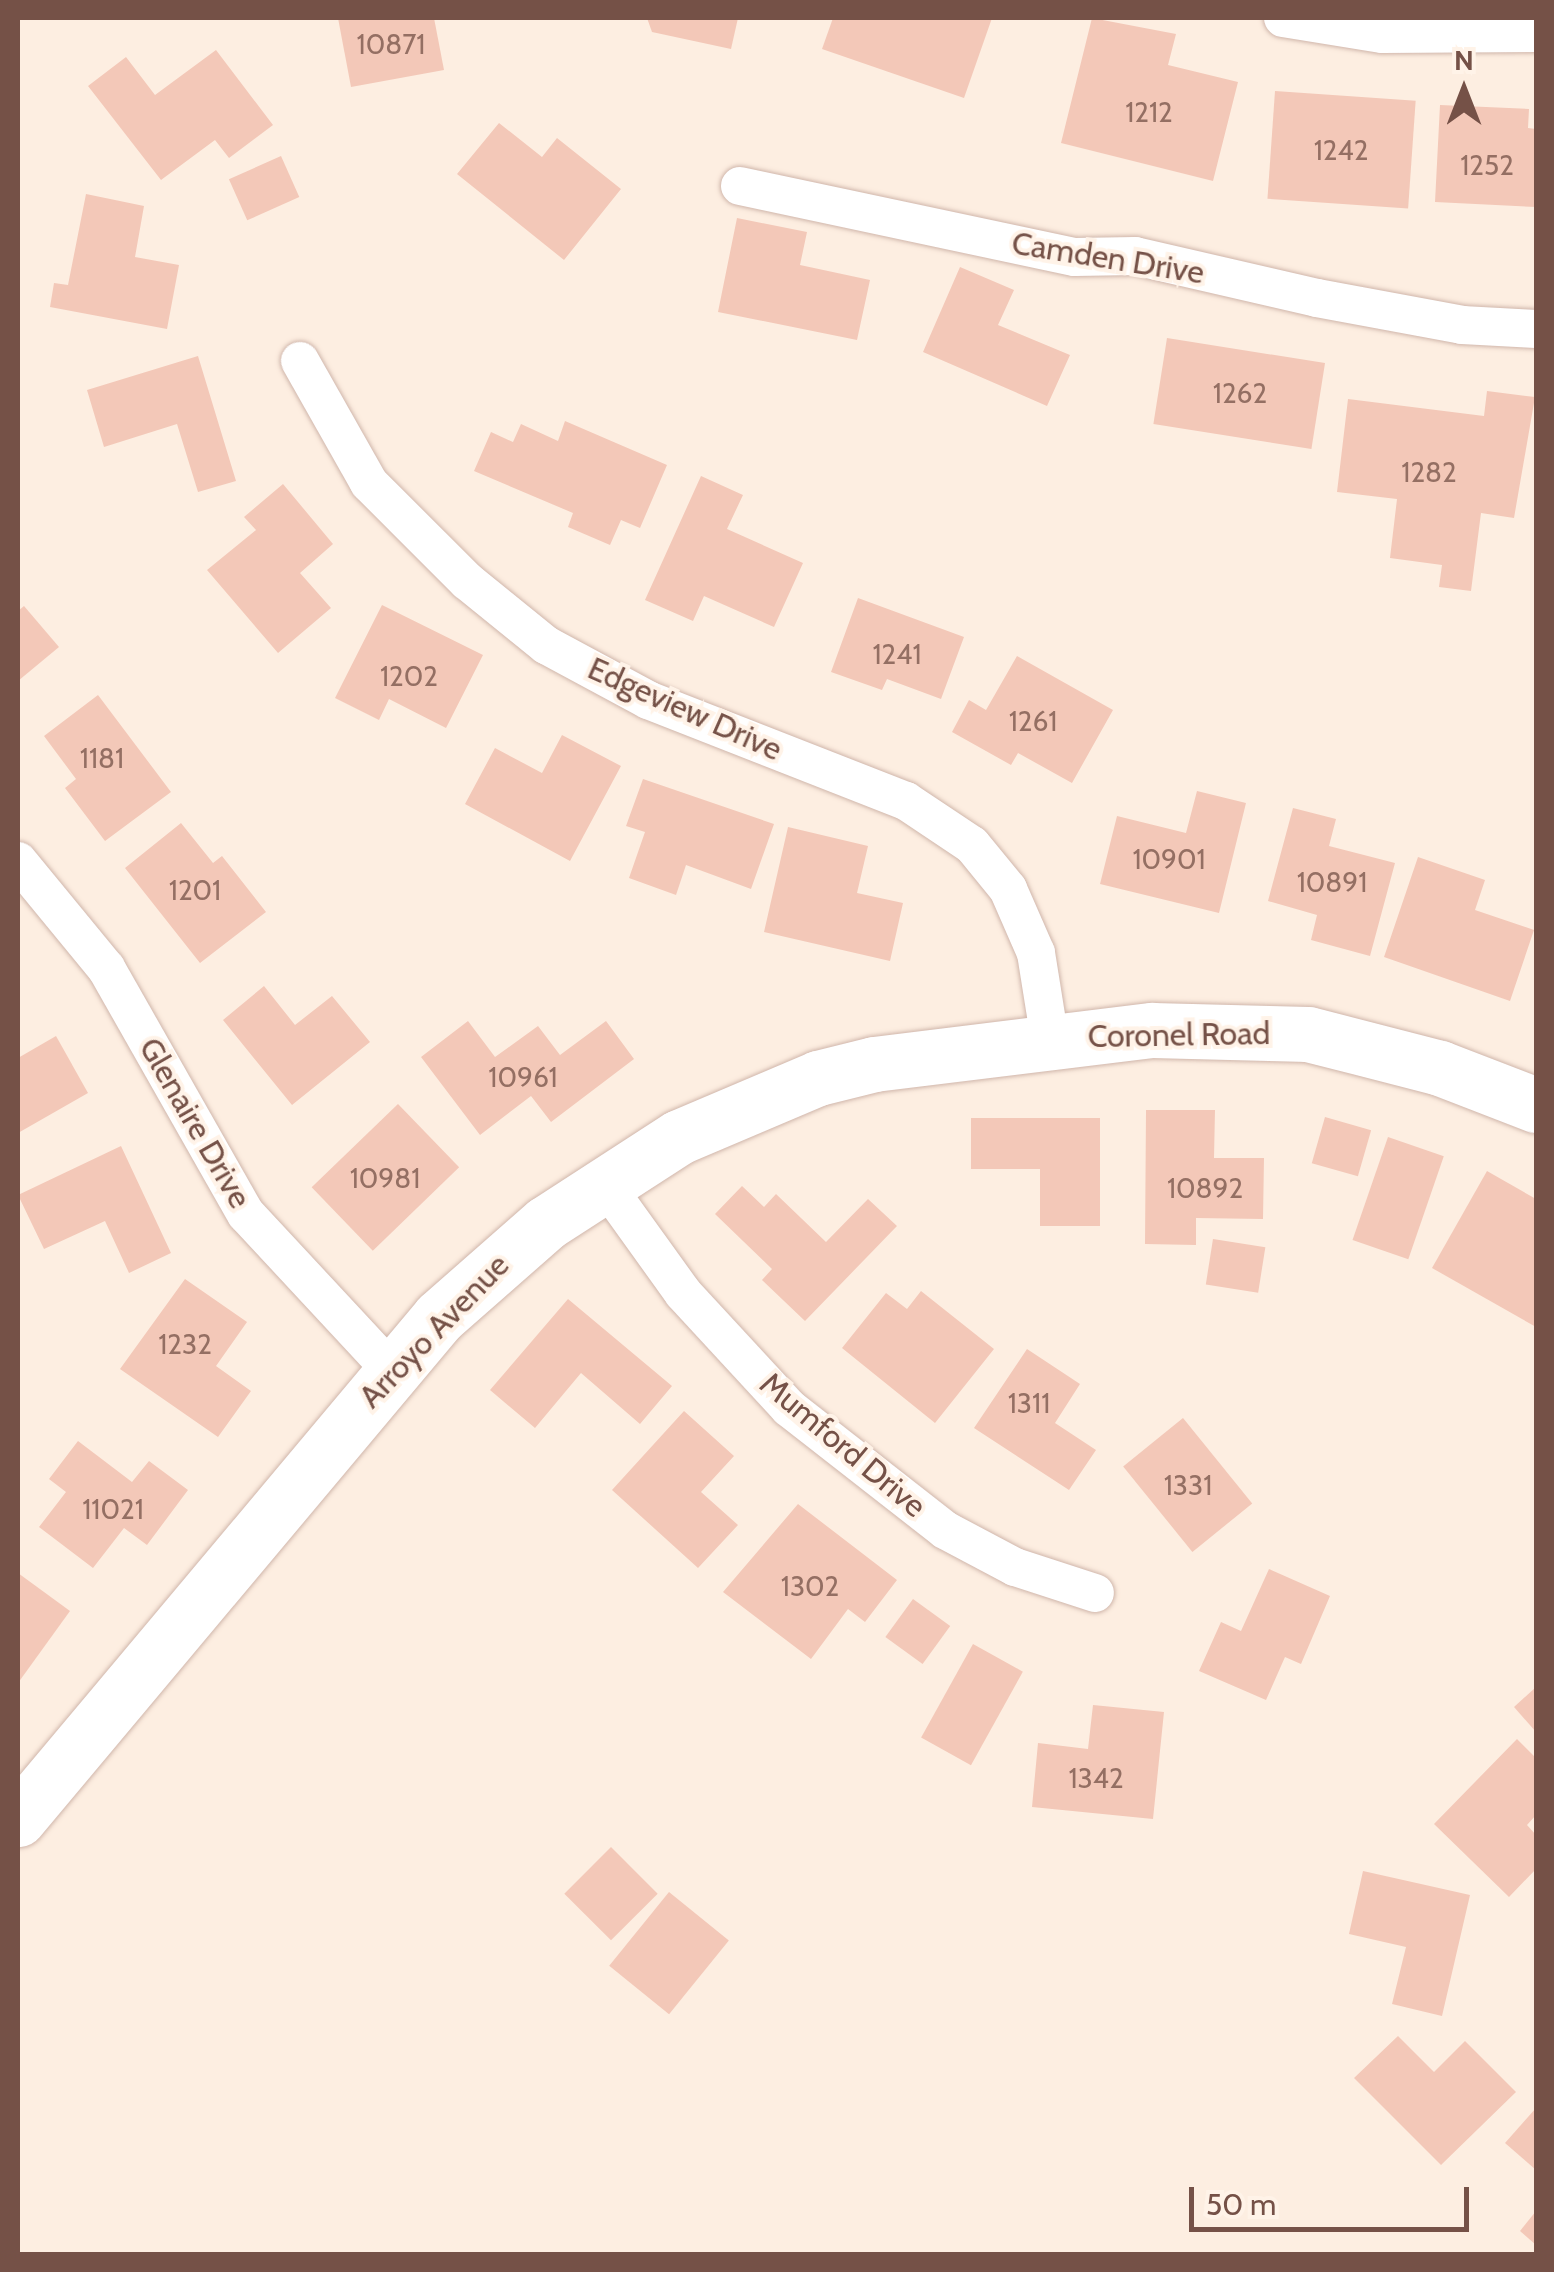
<!DOCTYPE html>
<html>
<head>
<meta charset="utf-8">
<style>
	body { margin:0 }
	#map { position:relative; width:1554px; height:2272px; overflow:hidden; background:#fdeee1; font-family:Cabin,sans-serif }
	div>[style] { position:absolute }
	.building>* { inset:0; background:#f3c8b8; transform-origin:0 0 }
	.roads { filter:drop-shadow(0 0 2px #d0b6ab) drop-shadow(0 0 2px #d0b6ab) }
	.street>* { height:38px; margin:-19px; padding:0 19px; transform-origin:19px; border-radius:19px; background:#fff }
	.secondary>* { height:55px; margin:-27.5px; padding:0 27.5px; transform-origin:27.5px; border-radius:27.5px; background:#fff }
	span { translate:-50% -50%; white-space:nowrap; text-align:center; line-height:1.15; -webkit-text-stroke:8px #fff3e8; paint-order:stroke }
	.number-label { font-size:28px; color:#946f63 }
	.number-label span { -webkit-text-stroke-width:0 }
	.street-label { font-size:32px; color:#755147 }
	.frame { position:absolute; inset:0; border:20px solid #755147; pointer-events:none }
	.north { position:absolute; left:1414px; top:40px; width:100px; height:100px; -webkit-text-stroke:8px #fff3e8; paint-order:stroke; rotate:0deg; font-size:28px; font-weight:700; line-height:40px; text-align:center; color:#755147 }
	.north::after { content:''; display:block; margin:auto; width:35px; height:45px; background:#755147; clip-path:polygon(50% 0,100% 100%,50% 72%,0 100%) }
	.scale { position:absolute; left:1189px; top:2187px; width:280px; height:45px; box-sizing:border-box; border:5px solid #755147; border-top:0; padding-left:12px; font-size:30px; line-height:35px; white-space:nowrap; color:#755147; -webkit-text-stroke:8px #fff3e8; paint-order:stroke }
</style>
</head>
<body>
<div id="map">
	<div class="building">
		<i style="clip-path:polygon(338px 18px,434px 18px,444px 70px,351px 87px)"></i>
		<i style="clip-path:polygon(647px 18px,738px 18px,731px 49px,652px 32px)"></i>
		<i style="clip-path:polygon(833px 18px,992px 18px,964px 98px,822px 49px)"></i>
		<i style="clip-path:polygon(1092px 18px,1176px 34px,1168px 65px,1238px 82px,1213px 181px,1061px 143px)"></i>
		<i style="clip-path:polygon(216px 50px,273px 125px,229px 158px,215px 140px,161px 180px,88px 86px,126px 57px,155px 95px)"></i>
		<i style="left:1275px;top:91px;width:141px;height:108px;rotate:4deg"></i>
		<i style="clip-path:polygon(1440px 105px,1529px 109px,1528px 128px,1536px 129px,1536px 207px,1435px 202px)"></i>
		<i style="clip-path:polygon(499px 123px,542px 157px,557px 138px,621px 189px,564px 260px,457px 174px)"></i>
		<i style="left:281px;top:156px;width:45px;height:57px;rotate:66deg"></i>
		<i style="clip-path:polygon(86px 194px,144px 206px,135px 257px,179px 265px,167px 329px,50px 307px,54px 283px,68px 285px)"></i>
		<i style="clip-path:polygon(737px 218px,807px 232px,800px 265px,870px 280px,857px 340px,718px 312px)"></i>
		<i style="clip-path:polygon(960px 267px,1014px 290px,998px 325px,1070px 355px,1047px 406px,923px 352px)"></i>
		<i style="left:1167px;top:338px;width:160px;height:87px;rotate:9deg"></i>
		<i style="clip-path:polygon(198px 356px,236px 481px,198px 492px,177px 424px,104px 447px,87px 390px)"></i>
		<i style="clip-path:polygon(1487px 391px,1535px 397px,1514px 518px,1481px 513px,1471px 591px,1439px 587px,1442px 565px,1390px 558px,1397px 499px,1337px 492px,1348px 399px,1484px 416px)"></i>
		<i style="clip-path:polygon(565px 421px,667px 465px,640px 528px,621px 520px,610px 545px,568px 527px,573px 513px,474px 471px,491px 432px,513px 442px,521px 424px,558px 441px)"></i>
		<i style="clip-path:polygon(701px 476px,743px 495px,727px 529px,803px 563px,774px 627px,704px 596px,693px 621px,645px 600px)"></i>
		<i style="clip-path:polygon(283px 484px,333px 544px,300px 573px,331px 608px,278px 653px,207px 570px,256px 530px,244px 517px)"></i>
		<i style="clip-path:polygon(858px 598px,964px 637px,941px 699px,887px 679px,882px 690px,831px 672px)"></i>
		<i style="clip-path:polygon(382px 605px,483px 655px,446px 728px,389px 699px,379px 720px,335px 698px)"></i>
		<i style="clip-path:polygon(24px 606px,59px 647px,18px 681px,18px 611px)"></i>
		<i style="clip-path:polygon(1017px 656px,1113px 710px,1072px 783px,1018px 753px,1011px 765px,952px 732px,969px 700px,986px 710px)"></i>
		<i style="clip-path:polygon(98px 695px,171px 792px,105px 841px,65px 788px,76px 779px,44px 736px)"></i>
		<i style="clip-path:polygon(562px 735px,621px 766px,570px 861px,465px 804px,495px 748px,542px 773px)"></i>
		<i style="clip-path:polygon(643px 779px,774px 824px,751px 889px,686px 865px,676px 895px,629px 878px,645px 832px,626px 826px)"></i>
		<i style="clip-path:polygon(1197px 791px,1246px 803px,1219px 913px,1100px 884px,1117px 816px,1186px 833px)"></i>
		<i style="clip-path:polygon(1293px 808px,1336px 819px,1329px 846px,1395px 863px,1370px 956px,1311px 940px,1317px 915px,1268px 901px)"></i>
		<i style="clip-path:polygon(181px 823px,213px 863px,222px 856px,266px 912px,200px 963px,125px 868px)"></i>
		<i style="clip-path:polygon(788px 827px,868px 846px,857px 893px,903px 903px,890px 961px,764px 932px)"></i>
		<i style="clip-path:polygon(1418px 857px,1485px 880px,1475px 910px,1534px 930px,1510px 1001px,1384px 957px)"></i>
		<i style="clip-path:polygon(264px 986px,295px 1025px,332px 996px,370px 1042px,292px 1105px,223px 1020px)"></i>
		<i style="clip-path:polygon(468px 1021px,495px 1057px,538px 1026px,560px 1055px,606px 1021px,634px 1059px,551px 1122px,531px 1096px,480px 1135px,421px 1057px)"></i>
		<i style="clip-path:polygon(56px 1036px,88px 1093px,18px 1133px,18px 1058px)"></i>
		<i style="left:398px;top:1104px;width:88px;height:120px;rotate:46deg"></i>
		<i style="clip-path:polygon(1146px 1110px,1215px 1110px,1214px 1158px,1264px 1158px,1263px 1219px,1196px 1218px,1196px 1245px,1145px 1244px)"></i>
		<i style="left:1325px;top:1117px;width:48px;height:48px;rotate:16deg"></i>
		<i style="clip-path:polygon(971px 1118px,1100px 1118px,1100px 1226px,1040px 1226px,1040px 1169px,971px 1169px)"></i>
		<i style="left:1388px;top:1137px;width:59px;height:109px;rotate:19deg"></i>
		<i style="clip-path:polygon(121px 1146px,171px 1253px,129px 1273px,105px 1221px,44px 1249px,18px 1195px)"></i>
		<i style="clip-path:polygon(1487px 1171px,1536px 1199px,1536px 1327px,1432px 1268px)"></i>
		<i style="clip-path:polygon(742px 1186px,764px 1207px,776px 1194px,826px 1242px,868px 1199px,897px 1226px,805px 1321px,762px 1280px,772px 1269px,715px 1214px)"></i>
		<i style="left:1213px;top:1239px;width:53px;height:46px;rotate:9deg"></i>
		<i style="clip-path:polygon(185px 1279px,247px 1322px,216px 1366px,251px 1391px,218px 1437px,120px 1369px)"></i>
		<i style="clip-path:polygon(921px 1291px,994px 1349px,935px 1423px,842px 1348px,886px 1293px,907px 1309px)"></i>
		<i style="clip-path:polygon(568px 1299px,672px 1386px,640px 1424px,581px 1373px,535px 1428px,490px 1390px)"></i>
		<i style="clip-path:polygon(1027px 1349px,1080px 1384px,1055px 1423px,1096px 1450px,1069px 1490px,974px 1428px)"></i>
		<i style="clip-path:polygon(684px 1411px,734px 1456px,701px 1492px,738px 1525px,698px 1568px,612px 1490px)"></i>
		<i style="left:1183px;top:1418px;width:110px;height:77px;rotate:51deg"></i>
		<i style="clip-path:polygon(78px 1441px,132px 1482px,149px 1461px,188px 1490px,147px 1545px,124px 1528px,93px 1568px,39px 1527px,66px 1492px,49px 1479px)"></i>
		<i style="clip-path:polygon(798px 1504px,897px 1580px,865px 1622px,848px 1609px,811px 1659px,723px 1592px)"></i>
		<i style="clip-path:polygon(1269px 1569px,1330px 1596px,1301px 1664px,1285px 1657px,1266px 1700px,1199px 1671px,1221px 1622px,1241px 1631px)"></i>
		<i style="clip-path:polygon(18px 1573px,70px 1611px,18px 1683px)"></i>
		<i style="left:913px;top:1599px;width:46px;height:47px;rotate:36deg"></i>
		<i style="left:973px;top:1644px;width:57px;height:107px;rotate:29deg"></i>
		<i style="clip-path:polygon(1536px 1687px,1536px 1732px,1514px 1707px)"></i>
		<i style="clip-path:polygon(1093px 1705px,1164px 1712px,1153px 1819px,1032px 1807px,1038px 1743px,1088px 1749px)"></i>
		<i style="clip-path:polygon(1517px 1739px,1536px 1758px,1536px 1815px,1527px 1825px,1536px 1835px,1536px 1869px,1509px 1897px,1434px 1824px)"></i>
		<i style="left:611px;top:1847px;width:66px;height:66px;rotate:45deg"></i>
		<i style="clip-path:polygon(1363px 1871px,1470px 1895px,1442px 2016px,1392px 2004px,1406px 1947px,1349px 1934px)"></i>
		<i style="left:669px;top:1892px;width:77px;height:95px;rotate:39deg"></i>
		<i style="clip-path:polygon(1398px 2036px,1434px 2072px,1465px 2041px,1516px 2092px,1441px 2165px,1354px 2078px)"></i>
		<i style="clip-path:polygon(1536px 2108px,1536px 2170px,1505px 2143px)"></i>
		<i style="clip-path:polygon(1536px 2211px,1536px 2245px,1520px 2231px)"></i>
	</div>
	<div class="roads">
		<div class="street">
			<i style="left:1283px;top:18px;width:100px;rotate:9.2deg"></i>
			<i style="left:1382px;top:34px;width:154px;rotate:-0.4deg"></i>
			<i style="left:740px;top:186px;width:342px;rotate:12deg"></i>
			<i style="left:1075px;top:257px;width:60px;rotate:-1deg"></i>
			<i style="left:1135px;top:256px;width:187px;rotate:13deg"></i>
			<i style="left:1317px;top:298px;width:147px;rotate:10.5deg"></i>
			<i style="left:1462px;top:325px;width:74px;rotate:3.1deg"></i>
			<i style="left:300px;top:361px;width:140px;rotate:60.5deg"></i>
			<i style="left:369px;top:483px;width:139px;rotate:45deg"></i>
			<i style="left:467px;top:581px;width:102px;rotate:39deg"></i>
			<i style="left:546px;top:645px;width:116px;rotate:28.3deg"></i>
			<i style="left:648px;top:700px;width:277px;rotate:21.4deg"></i>
			<i style="left:906px;top:801px;width:79px;rotate:33.7deg"></i>
			<i style="left:972px;top:845px;width:57px;rotate:50.7deg"></i>
			<i style="left:1008px;top:889px;width:70px;rotate:66.4deg"></i>
			<i style="left:1036px;top:953px;width:88px;rotate:80.9deg"></i>
			<i style="left:18px;top:861px;width:139px;rotate:50.6deg"></i>
			<i style="left:106px;top:968px;width:283px;rotate:60.4deg"></i>
			<i style="left:246px;top:1214px;width:213px;rotate:47.1deg"></i>
			<i style="left:604px;top:1183px;width:135px;rotate:54.3deg"></i>
			<i style="left:683px;top:1293px;width:156px;rotate:47.3deg"></i>
			<i style="left:789px;top:1408px;width:198px;rotate:38deg"></i>
			<i style="left:945px;top:1530px;width:79px;rotate:27.9deg"></i>
			<i style="left:1015px;top:1567px;width:84px;rotate:18deg"></i>
		</div>
		<div class="secondary">
			<i style="left:18px;top:1819px;width:655px;rotate:-50.02deg"></i>
			<i style="left:439px;top:1317px;width:142px;rotate:-41.3deg"></i>
			<i style="left:546px;top:1223px;width:158px;rotate:-32.9deg"></i>
			<i style="left:679px;top:1137px;width:151px;rotate:-23deg"></i>
			<i style="left:818px;top:1078px;width:58px;rotate:-14deg"></i>
			<i style="left:874px;top:1064px;width:280px;rotate:-7deg"></i>
			<i style="left:1152px;top:1030px;width:156px;rotate:1.5deg"></i>
			<i style="left:1308px;top:1034px;width:136px;rotate:14.4deg"></i>
			<i style="left:1440px;top:1068px;width:103px;rotate:21.1deg"></i>
		</div>
	</div>
	<div class="number-label">
		<span style="left:391px;top:44px">10871</span>
		<span style="left:1149px;top:112px">1212</span>
		<span style="left:1341px;top:150px">1242</span>
		<span style="left:1487px;top:165px">1252</span>
		<span style="left:1240px;top:393px">1262</span>
		<span style="left:1429px;top:472px">1282</span>
		<span style="left:897px;top:654px">1241</span>
		<span style="left:409px;top:676px">1202</span>
		<span style="left:1033px;top:721px">1261</span>
		<span style="left:102px;top:758px">1181</span>
		<span style="left:1169px;top:859px">10901</span>
		<span style="left:1332px;top:882px">10891</span>
		<span style="left:195px;top:890px">1201</span>
		<span style="left:523px;top:1077px">10961</span>
		<span style="left:385px;top:1178px">10981</span>
		<span style="left:1205px;top:1188px">10892</span>
		<span style="left:185px;top:1344px">1232</span>
		<span style="left:1029px;top:1403px">1311</span>
		<span style="left:1188px;top:1485px">1331</span>
		<span style="left:113px;top:1509px">11021</span>
		<span style="left:810px;top:1586px">1302</span>
		<span style="left:1096px;top:1778px">1342</span>
	</div>
	<div class="street-label">
		<span style="left:1108px;top:258px;rotate:9deg">Camden Drive</span>
		<span style="left:685px;top:709px;rotate:24deg">Edgeview Drive</span>
		<span style="left:1179px;top:1035px;rotate:-1deg">Coronel Road</span>
		<span style="left:195px;top:1123px;rotate:60deg">Glenaire Drive</span>
		<span style="left:434px;top:1331px;rotate:-46deg">Arroyo Avenue</span>
		<span style="left:843px;top:1445px;rotate:40deg">Mumford Drive</span>
	</div>
	<div class="frame"></div>
	<div class="north">N</div>
	<div class="scale">50 m</div>
</div>
</body>
</html>
